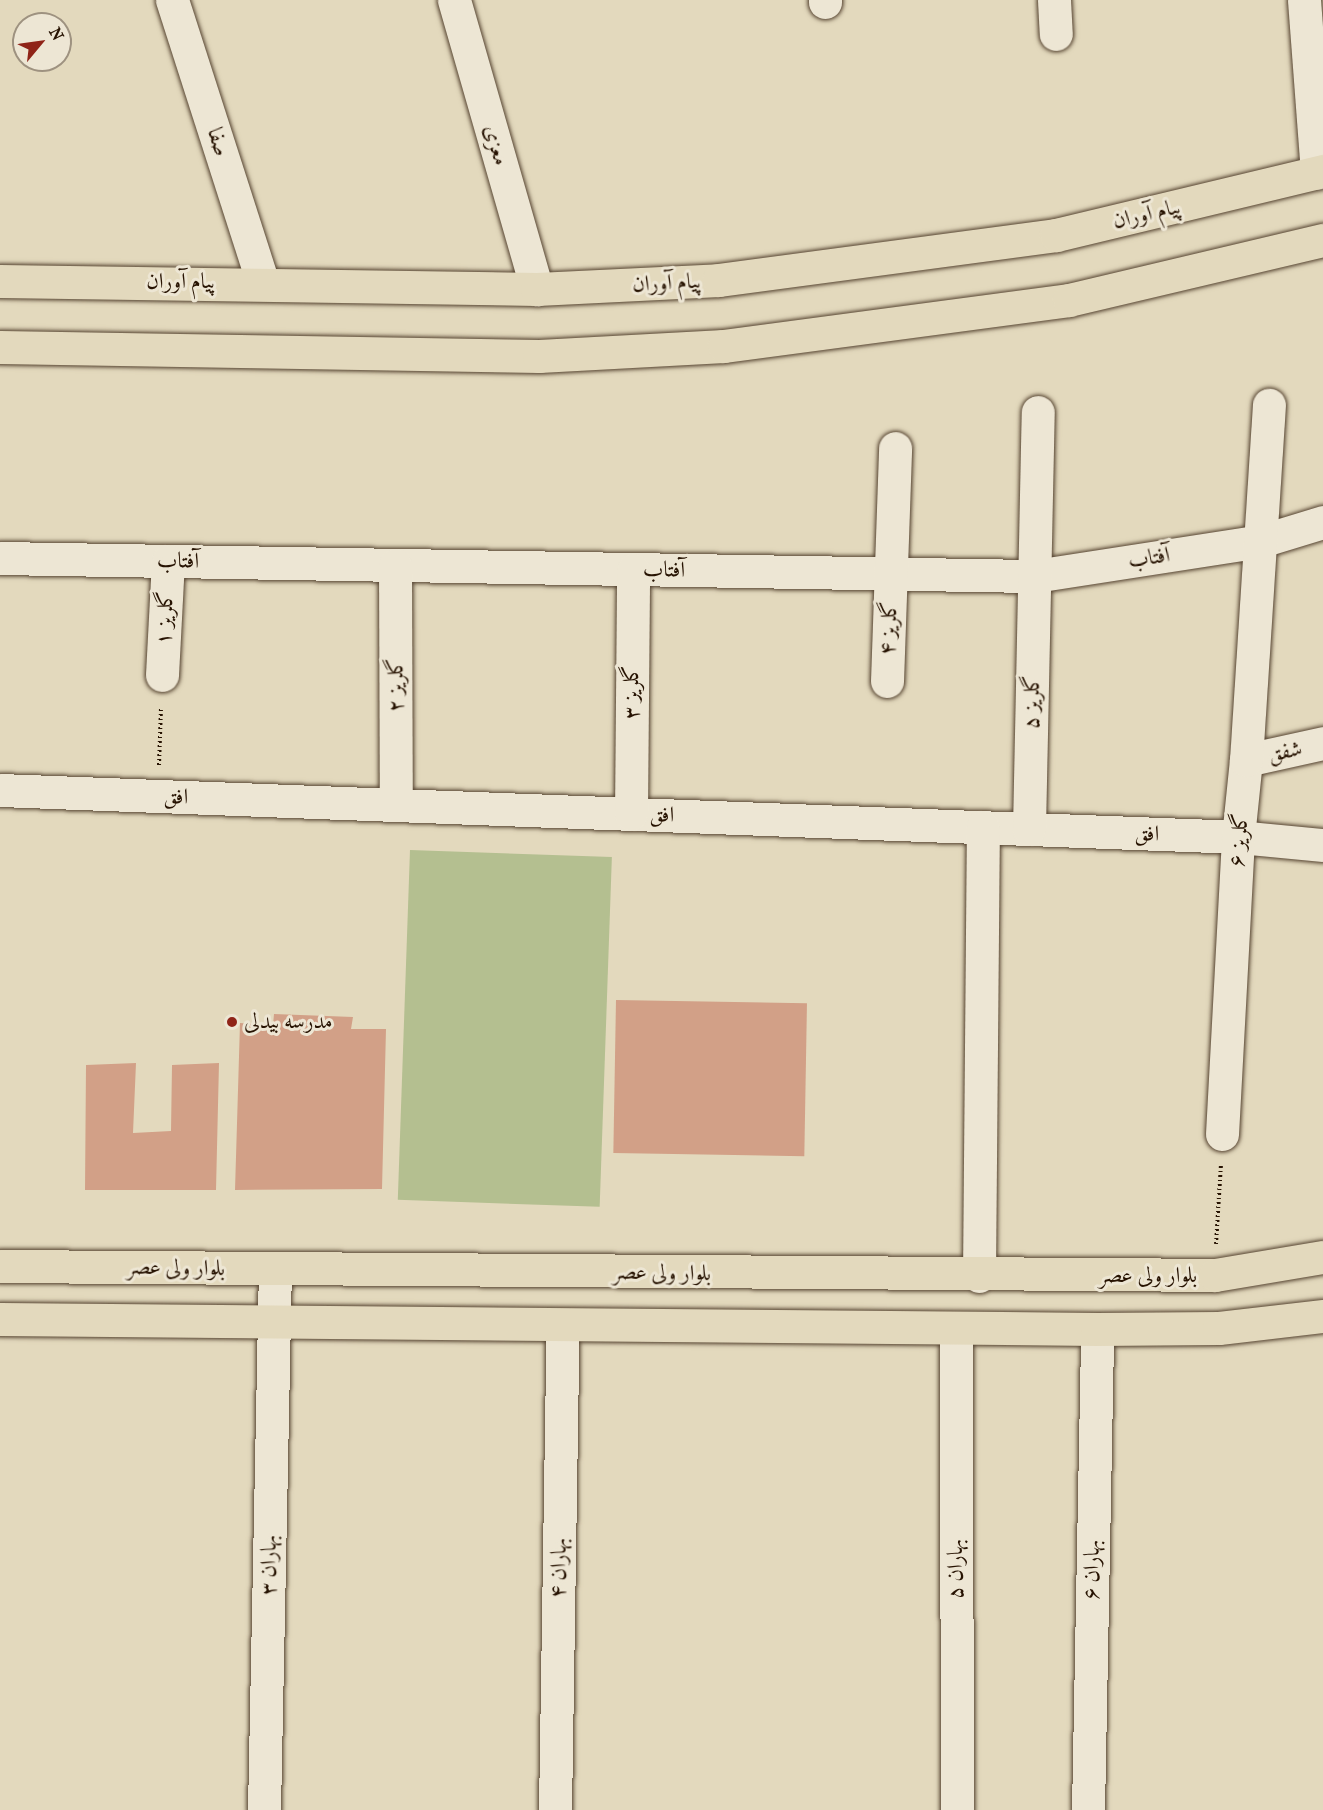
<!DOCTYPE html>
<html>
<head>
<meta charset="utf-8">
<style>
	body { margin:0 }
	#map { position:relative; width:1323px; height:1810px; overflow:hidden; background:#e3d9bd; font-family:"IM FELL French Canon",Amiri,serif }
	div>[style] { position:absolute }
	.green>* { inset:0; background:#b4bf90; transform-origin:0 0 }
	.building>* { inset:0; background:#d2a087; transform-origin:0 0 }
	.path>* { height:4px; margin-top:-2px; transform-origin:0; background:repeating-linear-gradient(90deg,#271302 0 1.5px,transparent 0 4.5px) }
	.roads { filter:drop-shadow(0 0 2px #564431) drop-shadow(0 0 2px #564431) }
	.minor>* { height:33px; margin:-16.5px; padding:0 16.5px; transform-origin:16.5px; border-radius:16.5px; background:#ede6d4 }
	.major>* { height:33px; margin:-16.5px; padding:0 16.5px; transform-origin:16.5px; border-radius:16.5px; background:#e3d9bd }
	.dots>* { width:16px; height:16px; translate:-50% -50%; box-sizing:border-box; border:3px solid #ede6d4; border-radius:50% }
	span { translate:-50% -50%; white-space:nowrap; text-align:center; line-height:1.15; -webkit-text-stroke:6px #ede6d4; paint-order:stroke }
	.street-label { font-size:22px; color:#271302 }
	.poi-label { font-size:22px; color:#271302 }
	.left { translate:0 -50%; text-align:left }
	.north { position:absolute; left:12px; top:12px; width:60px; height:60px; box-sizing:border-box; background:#ede6d4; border:2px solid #9e9280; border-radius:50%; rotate:61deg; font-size:16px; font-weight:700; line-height:24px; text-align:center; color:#271302 }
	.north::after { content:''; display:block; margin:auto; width:21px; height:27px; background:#8f2418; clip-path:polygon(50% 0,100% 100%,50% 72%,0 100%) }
</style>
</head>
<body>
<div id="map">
	<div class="green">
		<i style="left:410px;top:850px;width:202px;height:350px;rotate:2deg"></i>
	</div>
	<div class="building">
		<i style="left:616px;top:1000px;width:191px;height:153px;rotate:1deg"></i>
		<i style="clip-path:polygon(274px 1014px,353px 1017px,351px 1029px,386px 1029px,382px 1189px,235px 1190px,240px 1023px,273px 1025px)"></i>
		<i style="clip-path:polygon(136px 1063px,133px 1133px,171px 1131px,172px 1065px,219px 1063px,216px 1190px,85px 1190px,86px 1065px)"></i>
	</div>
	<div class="path">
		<i style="left:159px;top:765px;width:58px;rotate:-88deg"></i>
		<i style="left:1216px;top:1244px;width:80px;rotate:-86.4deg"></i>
	</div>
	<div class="roads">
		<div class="minor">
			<i style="left:172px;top:0;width:297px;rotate:72.2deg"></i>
			<i style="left:454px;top:0;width:301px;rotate:74deg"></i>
			<i style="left:825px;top:0;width:2px;rotate:90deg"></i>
			<i style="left:1054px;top:0;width:34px;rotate:87deg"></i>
			<i style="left:1304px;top:0;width:173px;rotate:85.7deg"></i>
			<i style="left:0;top:558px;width:1035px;rotate:1deg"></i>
			<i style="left:1035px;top:576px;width:229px;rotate:-8.8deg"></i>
			<i style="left:1261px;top:541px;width:65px;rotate:-17deg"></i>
			<i style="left:395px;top:565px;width:240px;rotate:89.8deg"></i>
			<i style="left:162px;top:675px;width:114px;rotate:-87deg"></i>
			<i style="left:887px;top:681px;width:233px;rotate:-88deg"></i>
			<i style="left:1246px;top:760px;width:79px;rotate:-12.4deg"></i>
			<i style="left:0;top:790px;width:1239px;rotate:2.17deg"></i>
			<i style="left:1238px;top:837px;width:85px;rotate:5.4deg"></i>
			<i style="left:631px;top:814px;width:244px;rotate:-89.5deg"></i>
			<i style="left:1029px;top:829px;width:417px;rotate:-88.8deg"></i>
			<i style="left:1222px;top:1134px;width:297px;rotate:-86.9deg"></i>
			<i style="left:1238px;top:837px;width:77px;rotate:-84.1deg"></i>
			<i style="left:1246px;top:760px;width:356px;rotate:-86.3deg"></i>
			<i style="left:979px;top:1276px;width:449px;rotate:-89.5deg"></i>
			<i style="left:956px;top:1329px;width:481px;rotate:89.9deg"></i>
			<i style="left:264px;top:1810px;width:541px;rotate:-88.84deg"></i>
			<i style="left:555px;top:1810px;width:484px;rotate:-89.1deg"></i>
			<i style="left:1088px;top:1810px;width:481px;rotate:-88.9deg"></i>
		</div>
		<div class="major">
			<i style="left:0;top:281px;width:537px;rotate:0.85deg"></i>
			<i style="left:537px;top:289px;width:182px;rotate:-2.8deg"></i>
			<i style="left:719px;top:280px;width:340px;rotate:-7.6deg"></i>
			<i style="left:1056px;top:235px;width:275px;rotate:-13.5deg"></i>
			<i style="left:0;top:347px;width:539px;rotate:0.96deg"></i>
			<i style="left:539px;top:356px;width:185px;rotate:-3.1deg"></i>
			<i style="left:724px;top:346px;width:348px;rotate:-7.6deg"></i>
			<i style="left:1069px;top:300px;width:261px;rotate:-13.3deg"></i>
			<i style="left:0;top:1266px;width:1215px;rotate:0.42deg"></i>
			<i style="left:1215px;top:1275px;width:109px;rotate:-9.5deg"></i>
			<i style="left:0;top:1319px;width:1097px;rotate:0.52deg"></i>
			<i style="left:1097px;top:1329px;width:122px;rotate:-0.5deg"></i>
			<i style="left:1219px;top:1328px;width:105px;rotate:-6.6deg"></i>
		</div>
	</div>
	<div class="dots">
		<i style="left:232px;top:1022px;background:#8f2418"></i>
	</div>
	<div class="street-label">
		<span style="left:218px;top:142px;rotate:72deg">صفا</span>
		<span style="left:496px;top:145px;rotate:74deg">معزی</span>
		<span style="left:1147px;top:214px;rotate:-13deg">پیام آوران</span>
		<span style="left:181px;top:282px">پیام آوران</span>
		<span style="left:667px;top:283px;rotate:-3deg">پیام آوران</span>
		<span style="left:1149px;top:558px;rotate:-9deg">آفتاب</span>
		<span style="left:178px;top:561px;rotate:1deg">آفتاب</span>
		<span style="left:664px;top:570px;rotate:1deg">آفتاب</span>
		<span style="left:165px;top:618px;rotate:-87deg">گلریز ۱</span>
		<span style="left:889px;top:628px;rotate:-88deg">گلریز ۴</span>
		<span style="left:396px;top:685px;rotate:-90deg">گلریز ۲</span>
		<span style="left:632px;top:692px;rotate:-90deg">گلریز ۳</span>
		<span style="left:1032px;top:702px;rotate:-89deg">گلریز ۵</span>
		<span style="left:1285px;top:752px;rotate:-13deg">شفق</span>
		<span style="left:176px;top:797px;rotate:2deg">افق</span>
		<span style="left:662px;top:815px;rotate:2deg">افق</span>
		<span style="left:1147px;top:834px;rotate:2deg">افق</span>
		<span style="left:1239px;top:840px;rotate:-85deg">گلریز ۶</span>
		<span style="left:176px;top:1268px;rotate:1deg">بلوار ولی عصر</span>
		<span style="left:662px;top:1273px;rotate:1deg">بلوار ولی عصر</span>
		<span style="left:1148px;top:1276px">بلوار ولی عصر</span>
		<span style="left:269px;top:1565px;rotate:-89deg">بهاران ۳</span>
		<span style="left:559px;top:1568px;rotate:-89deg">بهاران ۴</span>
		<span style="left:956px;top:1569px;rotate:-90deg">بهاران ۵</span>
		<span style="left:1092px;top:1570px;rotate:-89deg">بهاران ۶</span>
	</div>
	<div class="poi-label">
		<span class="left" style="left:244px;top:1022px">مدرسه بیدلی</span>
	</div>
	<div class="north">N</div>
</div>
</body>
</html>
